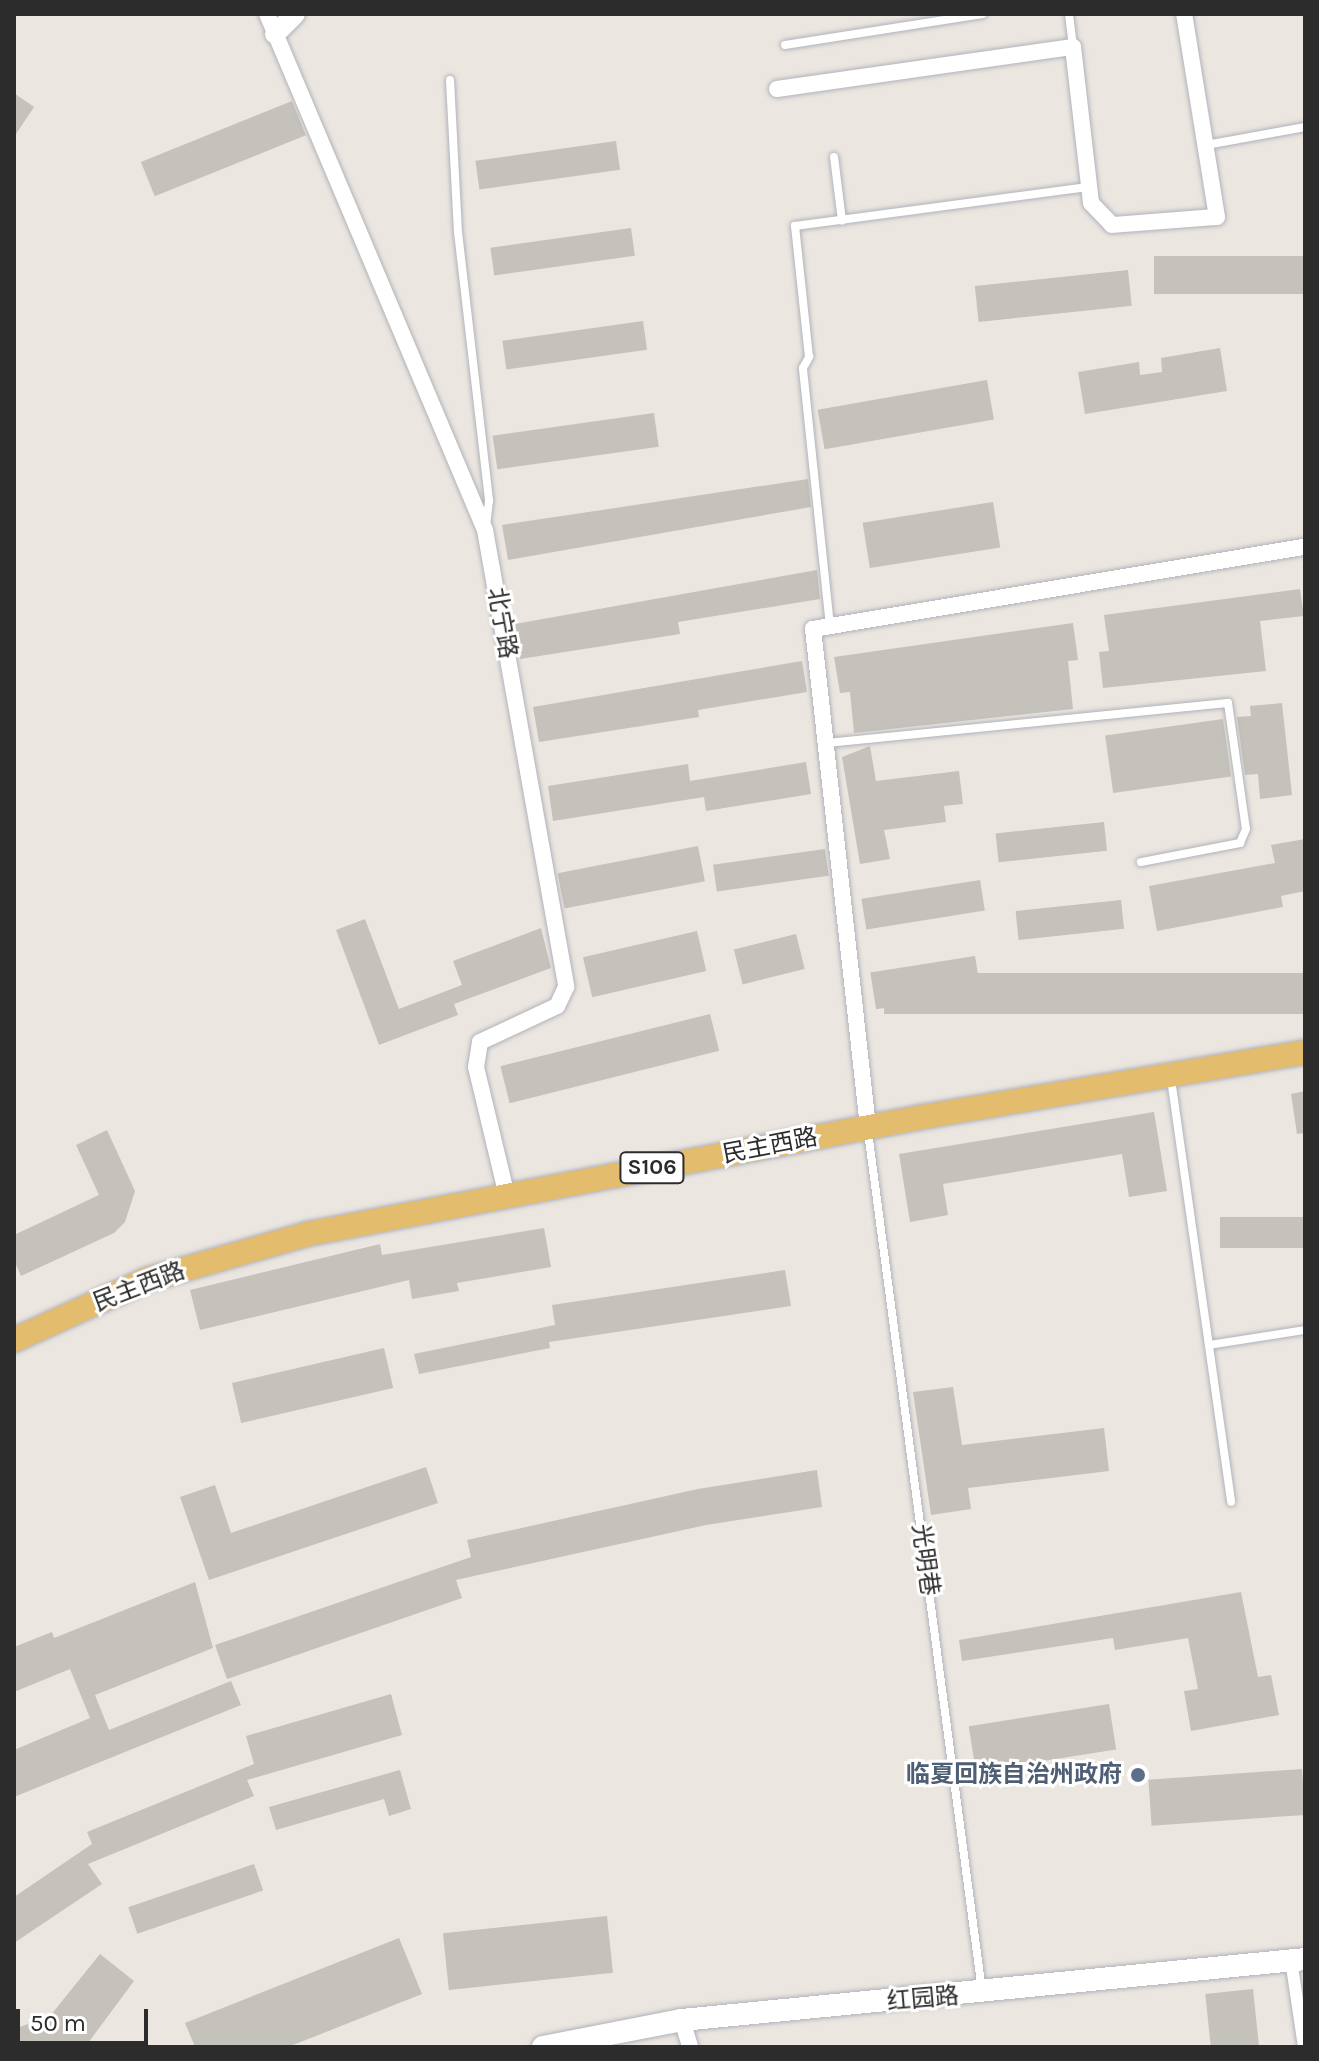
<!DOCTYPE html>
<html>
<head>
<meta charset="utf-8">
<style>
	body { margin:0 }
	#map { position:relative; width:1319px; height:2061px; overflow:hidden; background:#ece6e0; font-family:Karla,"Noto Sans SC",sans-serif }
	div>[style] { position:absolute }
	.building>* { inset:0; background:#c5c1bb; transform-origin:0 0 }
	.roads { filter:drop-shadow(0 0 2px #b0b3bb) drop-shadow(0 0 2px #b0b3bb) }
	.service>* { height:8px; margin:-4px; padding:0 4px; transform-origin:4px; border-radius:4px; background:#fff }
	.pedestrian>* { height:12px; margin:-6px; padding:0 6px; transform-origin:6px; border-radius:6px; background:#fff }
	.minor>* { height:16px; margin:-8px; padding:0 8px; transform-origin:8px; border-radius:8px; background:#fff }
	.tertiary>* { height:20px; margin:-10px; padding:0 10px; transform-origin:10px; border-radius:10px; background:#fff }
	.secondary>* { height:22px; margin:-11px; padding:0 11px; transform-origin:11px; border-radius:11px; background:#fff }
	.primary>* { height:24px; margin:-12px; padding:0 12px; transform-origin:12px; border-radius:12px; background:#e4bc6d }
	.dots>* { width:22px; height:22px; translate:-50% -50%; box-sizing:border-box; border:4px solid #fff; border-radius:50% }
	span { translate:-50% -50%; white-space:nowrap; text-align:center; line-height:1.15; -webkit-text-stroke:6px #fff; paint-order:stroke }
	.shield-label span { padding:2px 6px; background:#fff; border:2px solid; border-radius:6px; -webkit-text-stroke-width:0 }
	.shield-label { font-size:22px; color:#2c2c2c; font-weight:700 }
	.street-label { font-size:24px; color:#2c2c2c }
	.service-label { font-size:24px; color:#4e5e75; font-weight:700 }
	.right { translate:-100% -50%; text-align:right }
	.frame { position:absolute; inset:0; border:16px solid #2c2c2c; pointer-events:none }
	.scale { position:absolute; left:16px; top:2009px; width:132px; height:36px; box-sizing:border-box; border:4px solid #2c2c2c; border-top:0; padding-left:10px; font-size:24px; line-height:28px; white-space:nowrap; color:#2c2c2c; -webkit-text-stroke:6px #fff; paint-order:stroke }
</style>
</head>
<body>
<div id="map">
	<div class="building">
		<i style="clip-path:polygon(14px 93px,34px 107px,14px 137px)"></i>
		<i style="left:292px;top:101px;width:37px;height:163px;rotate:68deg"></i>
		<i style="left:616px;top:141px;width:29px;height:142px;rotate:82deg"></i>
		<i style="left:631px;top:228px;width:28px;height:142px;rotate:82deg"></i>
		<i style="left:1305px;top:256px;width:38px;height:151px;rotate:90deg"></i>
		<i style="left:1128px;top:270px;width:36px;height:154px;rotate:84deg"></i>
		<i style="left:643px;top:321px;width:29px;height:142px;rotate:82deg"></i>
		<i style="clip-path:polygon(1220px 348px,1227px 391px,1085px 414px,1078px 372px,1139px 362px,1140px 375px,1162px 372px,1161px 358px)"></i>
		<i style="left:987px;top:380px;width:40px;height:172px;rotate:80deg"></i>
		<i style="left:654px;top:413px;width:34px;height:163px;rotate:82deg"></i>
		<i style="clip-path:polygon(808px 479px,811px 507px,508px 560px,502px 525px)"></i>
		<i style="left:993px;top:502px;width:46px;height:132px;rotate:81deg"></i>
		<i style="clip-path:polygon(817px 570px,820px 599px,678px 622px,680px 634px,520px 659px,515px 624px)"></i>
		<i style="clip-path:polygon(1300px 589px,1304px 616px,1260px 621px,1266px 671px,1103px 688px,1099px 652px,1109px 651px,1104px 615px)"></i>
		<i style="clip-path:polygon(1073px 623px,1078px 660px,1068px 661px,1073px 709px,854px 733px,850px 692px,840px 693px,834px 657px)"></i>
		<i style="clip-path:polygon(802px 661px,807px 692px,698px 710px,699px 717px,539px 742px,533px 707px)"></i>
		<i style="clip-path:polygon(1282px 703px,1292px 795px,1260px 799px,1258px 774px,1245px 775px,1237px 717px,1251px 716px,1250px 706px)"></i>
		<i style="left:1223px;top:719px;width:58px;height:119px;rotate:82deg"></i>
		<i style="clip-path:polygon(870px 746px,876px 781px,959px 771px,963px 804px,944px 806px,946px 822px,884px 830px,890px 859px,860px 864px,842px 757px)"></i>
		<i style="clip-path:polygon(806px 762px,811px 794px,706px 811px,704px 797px,553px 821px,548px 786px,688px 764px,690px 781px)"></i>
		<i style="left:1104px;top:822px;width:29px;height:109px;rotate:84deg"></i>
		<i style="clip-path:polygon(1305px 839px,1305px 891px,1281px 896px,1283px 907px,1157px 931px,1149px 886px,1275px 863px,1271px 845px)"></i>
		<i style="left:698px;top:846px;width:36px;height:143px;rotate:79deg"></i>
		<i style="left:825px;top:849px;width:27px;height:113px;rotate:82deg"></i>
		<i style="left:980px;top:880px;width:31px;height:120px;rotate:81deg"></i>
		<i style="left:1121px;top:900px;width:29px;height:106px;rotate:84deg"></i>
		<i style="clip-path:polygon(365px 919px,399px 1009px,462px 985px,453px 961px,541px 928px,551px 968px,454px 1004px,458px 1015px,379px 1045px,336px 930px)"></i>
		<i style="left:697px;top:931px;width:41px;height:117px;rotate:77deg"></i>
		<i style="left:796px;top:934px;width:36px;height:64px;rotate:76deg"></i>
		<i style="left:975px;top:956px;width:37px;height:106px;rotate:81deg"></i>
		<i style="left:1305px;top:973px;width:41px;height:421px;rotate:90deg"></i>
		<i style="left:710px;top:1014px;width:38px;height:216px;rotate:76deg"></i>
		<i style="clip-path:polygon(1305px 1091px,1305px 1133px,1297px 1134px,1291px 1094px)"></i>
		<i style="clip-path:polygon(1154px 1112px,1167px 1191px,1129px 1197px,1122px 1154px,943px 1184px,948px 1215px,910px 1222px,899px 1154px)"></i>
		<i style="clip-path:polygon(107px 1130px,135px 1191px,125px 1222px,114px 1233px,21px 1276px,14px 1260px,14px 1235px,99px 1195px,76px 1145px)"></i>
		<i style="left:1305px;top:1217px;width:31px;height:85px;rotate:90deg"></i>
		<i style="clip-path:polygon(544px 1228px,551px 1267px,457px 1283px,459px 1291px,412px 1299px,409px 1280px,200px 1330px,190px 1290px,380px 1244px,382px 1255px)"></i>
		<i style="clip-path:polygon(785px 1270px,791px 1306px,549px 1342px,550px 1348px,419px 1374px,414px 1354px,555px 1325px,552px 1305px)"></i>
		<i style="left:384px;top:1348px;width:41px;height:156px;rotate:77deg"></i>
		<i style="clip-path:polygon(953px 1387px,962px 1445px,1104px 1428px,1109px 1471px,968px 1488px,971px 1509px,931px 1515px,913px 1392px)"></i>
		<i style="clip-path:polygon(426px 1467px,438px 1503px,209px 1580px,180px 1497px,215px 1485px,231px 1533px)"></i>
		<i style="clip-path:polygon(817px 1470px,822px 1507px,706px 1525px,456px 1580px,462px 1598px,227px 1679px,215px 1645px,471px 1557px,467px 1540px,698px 1489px)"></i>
		<i style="clip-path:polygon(195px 1582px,213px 1648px,95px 1695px,109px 1730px,231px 1681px,241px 1705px,14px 1797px,14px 1750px,90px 1718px,70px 1669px,14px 1692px,14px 1647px,52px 1632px,54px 1638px)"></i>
		<i style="clip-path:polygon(1241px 1592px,1258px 1677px,1271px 1675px,1279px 1715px,1191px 1731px,1184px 1691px,1198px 1689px,1188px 1638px,1115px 1650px,1113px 1638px,962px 1661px,959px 1640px)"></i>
		<i style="clip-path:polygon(391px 1694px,402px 1735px,247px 1780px,254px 1796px,88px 1864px,102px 1884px,14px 1943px,14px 1897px,92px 1844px,87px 1832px,254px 1764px,246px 1736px)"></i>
		<i style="left:1109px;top:1704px;width:46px;height:142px;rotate:81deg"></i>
		<i style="left:1302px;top:1769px;width:46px;height:154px;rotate:86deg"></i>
		<i style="clip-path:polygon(400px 1770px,411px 1809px,389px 1816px,384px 1799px,276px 1830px,269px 1807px)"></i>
		<i style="left:254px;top:1864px;width:28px;height:133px;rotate:71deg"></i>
		<i style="left:607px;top:1916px;width:57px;height:165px;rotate:84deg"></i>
		<i style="clip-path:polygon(399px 1938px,422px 1994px,288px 2047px,195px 2047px,185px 2023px)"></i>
		<i style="clip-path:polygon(100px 1954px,134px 1981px,85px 2047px,14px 2047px,14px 2029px,50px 2016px)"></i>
		<i style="left:1253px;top:1989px;width:58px;height:48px;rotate:84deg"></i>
	</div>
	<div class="roads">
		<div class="service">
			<i style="left:1069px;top:14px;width:33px;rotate:83deg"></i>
			<i style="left:785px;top:45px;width:200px;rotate:-8.9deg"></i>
			<i style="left:450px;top:80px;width:152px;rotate:87deg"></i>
			<i style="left:458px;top:232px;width:271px;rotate:83.4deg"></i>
			<i style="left:489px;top:501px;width:25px;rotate:97deg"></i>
			<i style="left:1206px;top:145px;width:101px;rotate:-10.3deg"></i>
			<i style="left:834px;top:157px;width:64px;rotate:82.8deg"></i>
			<i style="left:830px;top:626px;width:259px;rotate:-96deg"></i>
			<i style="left:803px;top:368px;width:13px;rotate:-61deg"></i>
			<i style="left:809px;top:357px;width:132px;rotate:-96.1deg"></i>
			<i style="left:795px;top:226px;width:297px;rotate:-7.6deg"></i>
			<i style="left:826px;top:743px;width:404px;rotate:-5.7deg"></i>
			<i style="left:1228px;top:703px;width:127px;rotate:81.9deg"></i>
			<i style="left:1246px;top:829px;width:15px;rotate:113deg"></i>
			<i style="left:1240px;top:843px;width:101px;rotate:169.1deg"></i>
			<i style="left:1171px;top:1079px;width:427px;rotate:81.9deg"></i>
			<i style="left:868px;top:1132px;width:867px;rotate:82.44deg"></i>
			<i style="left:1209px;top:1345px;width:97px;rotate:-8.9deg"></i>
		</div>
		<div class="pedestrian">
			<i style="left:1291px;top:1960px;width:88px;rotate:81.5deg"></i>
		</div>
		<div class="minor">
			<i style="left:267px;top:14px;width:560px;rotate:67.1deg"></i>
			<i style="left:485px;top:530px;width:464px;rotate:79.9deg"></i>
			<i style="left:566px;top:987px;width:21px;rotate:115deg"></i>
			<i style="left:557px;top:1006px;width:85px;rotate:154.9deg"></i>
			<i style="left:480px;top:1042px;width:25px;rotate:99deg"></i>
			<i style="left:476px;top:1067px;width:133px;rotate:76.5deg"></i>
			<i style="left:777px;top:89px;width:299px;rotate:-8.1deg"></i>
			<i style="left:1073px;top:47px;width:157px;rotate:83.4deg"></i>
			<i style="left:1091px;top:203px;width:30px;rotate:46deg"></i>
			<i style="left:1112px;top:225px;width:105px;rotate:-4.4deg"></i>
			<i style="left:1217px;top:217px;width:206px;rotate:-99.2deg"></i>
			<i style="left:868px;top:1127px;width:501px;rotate:-96.3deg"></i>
			<i style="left:813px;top:629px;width:499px;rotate:-9.5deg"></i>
			<i style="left:682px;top:2020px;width:28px;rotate:73deg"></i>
		</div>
		<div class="tertiary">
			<i style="left:275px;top:34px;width:28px;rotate:-45deg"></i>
		</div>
		<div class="secondary">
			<i style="left:543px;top:2047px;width:142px;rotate:-11deg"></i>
			<i style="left:682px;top:2020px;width:626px;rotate:-5.59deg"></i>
		</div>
		<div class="primary">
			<i style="left:14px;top:1340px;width:145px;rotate:-24.4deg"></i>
			<i style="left:146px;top:1280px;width:167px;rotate:-15.9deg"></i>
			<i style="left:307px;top:1234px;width:626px;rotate:-10.77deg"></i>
			<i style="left:922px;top:1117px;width:388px;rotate:-9.6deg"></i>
		</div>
	</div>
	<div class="dots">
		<i style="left:1138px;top:1775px;background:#5c6f8a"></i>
	</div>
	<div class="shield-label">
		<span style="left:652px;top:1168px">S106</span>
	</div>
	<div class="street-label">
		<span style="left:502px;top:623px;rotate:80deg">北宁路</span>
		<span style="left:770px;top:1146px;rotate:-11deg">民主西路</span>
		<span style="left:139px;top:1287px;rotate:-21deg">民主西路</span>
		<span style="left:925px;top:1560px;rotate:82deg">光明巷</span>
		<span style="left:923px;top:1999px;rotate:-5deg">红园路</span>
	</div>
	<div class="service-label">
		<span class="right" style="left:1122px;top:1775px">临夏回族自治州政府</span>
	</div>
	<div class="frame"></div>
	<div class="scale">50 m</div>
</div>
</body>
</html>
